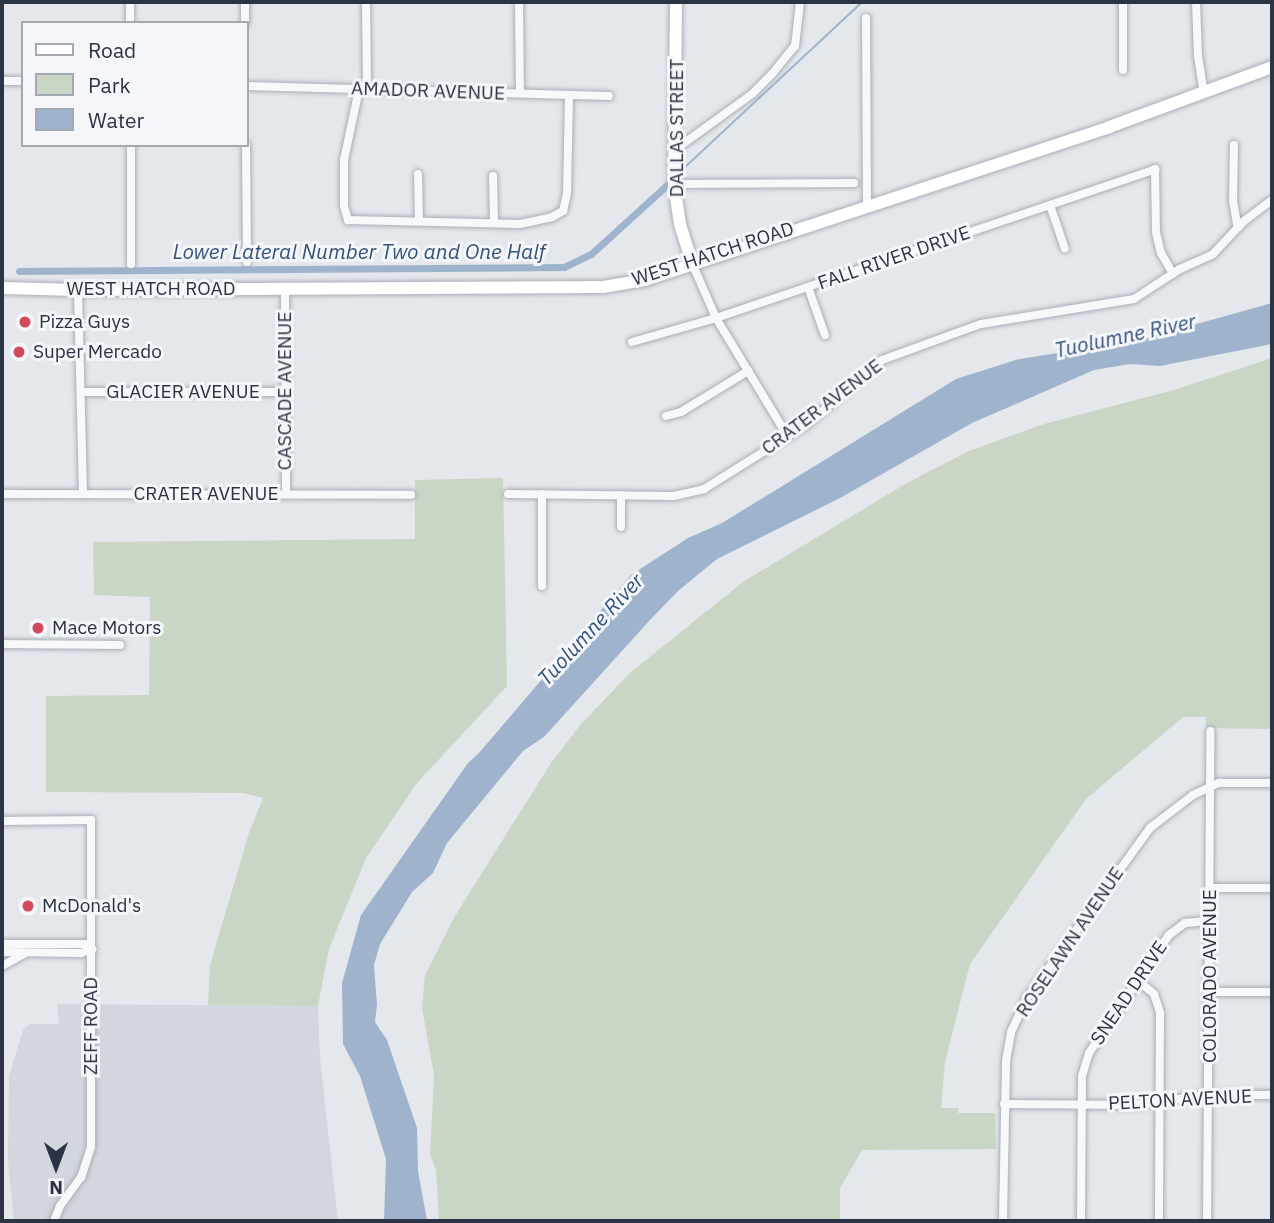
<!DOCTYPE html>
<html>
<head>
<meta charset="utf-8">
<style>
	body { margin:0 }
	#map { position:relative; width:1274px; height:1223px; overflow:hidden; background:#e4e7ec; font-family:"IBM Plex Sans",sans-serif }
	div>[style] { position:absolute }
	.built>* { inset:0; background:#d2d6de }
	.green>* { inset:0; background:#c9d6c5 }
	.water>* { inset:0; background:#9fb4cc }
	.stream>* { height:2px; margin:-1px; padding:0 1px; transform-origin:1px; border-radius:1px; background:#9fb4cc }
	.canal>* { height:7px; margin:-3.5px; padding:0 3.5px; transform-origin:3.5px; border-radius:3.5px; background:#9fb4cc }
	.roads { filter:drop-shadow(0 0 2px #a9aeb7) drop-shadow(0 0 2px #a9aeb7) }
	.street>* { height:8px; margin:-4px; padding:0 4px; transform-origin:4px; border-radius:4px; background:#f7f8fa }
	.secondary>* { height:12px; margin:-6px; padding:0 6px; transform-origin:6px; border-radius:6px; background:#fff }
	.dots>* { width:19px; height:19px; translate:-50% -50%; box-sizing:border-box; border:4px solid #f4f6f9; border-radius:50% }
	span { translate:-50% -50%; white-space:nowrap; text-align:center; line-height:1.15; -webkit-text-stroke:6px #f4f6f9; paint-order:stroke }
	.street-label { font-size:19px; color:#2b3445 }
	.poi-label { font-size:19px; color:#2b3445 }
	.left { translate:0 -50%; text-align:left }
	.water-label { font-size:21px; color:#34527a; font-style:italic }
	.frame { position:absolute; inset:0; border:4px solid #2b3445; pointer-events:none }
	.legend { position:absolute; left:21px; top:21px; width:228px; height:126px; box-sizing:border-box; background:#f4f6f9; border:2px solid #a4a8b1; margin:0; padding:9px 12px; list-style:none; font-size:21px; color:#2b3445 }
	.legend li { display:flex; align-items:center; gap:14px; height:35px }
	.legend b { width:35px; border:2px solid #a4a8b1 }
	.north { position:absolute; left:21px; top:1132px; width:70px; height:70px; -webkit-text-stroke:5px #f4f6f9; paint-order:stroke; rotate:180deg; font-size:19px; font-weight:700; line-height:28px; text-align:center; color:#2b3445 }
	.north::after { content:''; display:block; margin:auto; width:24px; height:32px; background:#2b3445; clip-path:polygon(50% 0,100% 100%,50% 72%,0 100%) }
</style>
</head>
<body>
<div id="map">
	<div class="built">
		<i style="clip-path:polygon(57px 1004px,318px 1006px,320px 1058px,338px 1221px,14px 1221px,8px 1161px,9px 1076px,23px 1030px,30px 1024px,59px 1024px)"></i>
	</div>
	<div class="green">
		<i style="clip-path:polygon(1272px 358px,1272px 729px,1206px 728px,1206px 717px,1183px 717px,1086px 799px,970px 964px,945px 1062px,941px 1108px,958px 1108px,958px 1113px,995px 1113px,996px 1149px,862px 1150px,840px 1188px,840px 1221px,439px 1221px,436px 1170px,430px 1155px,434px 1075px,422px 1008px,425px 975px,455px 916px,551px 763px,581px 724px,631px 672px,743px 582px,905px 484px,969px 451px,1044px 424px,1174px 390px)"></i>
		<i style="clip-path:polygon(503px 478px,507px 686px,417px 783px,366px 858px,329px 949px,318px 1006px,208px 1005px,210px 965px,249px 833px,263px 798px,244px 793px,46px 792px,46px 696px,149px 695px,150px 597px,94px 595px,93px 542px,415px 539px,415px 480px)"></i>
	</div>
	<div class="water">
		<i style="clip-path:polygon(1272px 303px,1272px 344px,1160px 366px,1130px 364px,1094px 370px,972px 423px,840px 498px,717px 559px,678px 591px,650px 620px,544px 737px,523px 751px,447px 843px,433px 873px,412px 892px,380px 944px,374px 965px,377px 1005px,375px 1022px,387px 1040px,417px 1128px,418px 1171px,427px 1220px,384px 1221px,386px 1159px,360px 1076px,343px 1044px,342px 983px,361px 915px,468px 763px,479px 753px,631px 575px,688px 538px,722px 523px,956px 379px,1019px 359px,1136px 341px)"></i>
	</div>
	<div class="stream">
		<i style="left:683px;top:169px;width:245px;rotate:-43deg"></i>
	</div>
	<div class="canal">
		<i style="left:19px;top:271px;width:545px;rotate:-0.42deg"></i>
		<i style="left:564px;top:267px;width:30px;rotate:-26deg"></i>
		<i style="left:591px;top:254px;width:105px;rotate:-42.3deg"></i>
	</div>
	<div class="roads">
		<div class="street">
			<i style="left:130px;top:2px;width:21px;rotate:90deg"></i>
			<i style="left:366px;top:2px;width:86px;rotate:89.3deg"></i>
			<i style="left:519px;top:2px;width:91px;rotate:89.4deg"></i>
			<i style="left:1196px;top:2px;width:54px;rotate:87.9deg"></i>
			<i style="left:1198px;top:56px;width:36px;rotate:81deg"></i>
			<i style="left:866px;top:18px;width:188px;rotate:89.7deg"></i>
			<i style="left:245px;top:23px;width:21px;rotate:-90deg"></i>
			<i style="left:1123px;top:70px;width:68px;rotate:-90deg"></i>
			<i style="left:2px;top:81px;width:21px"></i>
			<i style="left:247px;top:86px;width:362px;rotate:1.6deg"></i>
			<i style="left:359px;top:89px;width:73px;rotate:101.9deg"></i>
			<i style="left:344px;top:160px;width:46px;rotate:90deg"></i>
			<i style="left:344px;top:206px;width:15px;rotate:74deg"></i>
			<i style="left:348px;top:220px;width:172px;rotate:1.3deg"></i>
			<i style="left:520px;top:224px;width:33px;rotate:-12deg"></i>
			<i style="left:552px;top:217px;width:13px;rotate:-29deg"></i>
			<i style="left:563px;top:211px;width:18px;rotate:-77deg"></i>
			<i style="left:567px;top:193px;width:97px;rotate:-88.8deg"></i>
			<i style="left:131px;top:145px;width:119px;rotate:90deg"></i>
			<i style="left:246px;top:145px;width:117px;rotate:89.5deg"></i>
			<i style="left:1234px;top:145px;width:56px;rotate:91deg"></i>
			<i style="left:1233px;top:201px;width:27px;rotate:80deg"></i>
			<i style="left:676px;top:149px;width:94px;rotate:-35.9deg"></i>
			<i style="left:752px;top:94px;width:28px;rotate:-45deg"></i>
			<i style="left:772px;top:74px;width:36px;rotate:-51deg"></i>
			<i style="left:795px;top:46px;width:44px;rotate:-83.5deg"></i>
			<i style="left:418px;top:174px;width:46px;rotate:88.8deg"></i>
			<i style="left:493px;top:176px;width:45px;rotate:88.7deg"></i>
			<i style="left:674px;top:184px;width:180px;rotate:-0.3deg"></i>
			<i style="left:1050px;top:205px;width:46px;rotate:71.2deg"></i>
			<i style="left:692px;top:263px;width:60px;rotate:66.4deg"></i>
			<i style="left:716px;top:318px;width:139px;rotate:58.8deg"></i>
			<i style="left:808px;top:287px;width:51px;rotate:70.5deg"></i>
			<i style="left:285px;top:288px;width:206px;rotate:89.7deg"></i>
			<i style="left:78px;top:290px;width:203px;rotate:88.6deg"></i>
			<i style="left:632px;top:342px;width:87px;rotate:-15.9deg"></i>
			<i style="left:716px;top:318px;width:464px;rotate:-18.7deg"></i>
			<i style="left:1155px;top:169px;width:63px;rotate:89.1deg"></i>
			<i style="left:1156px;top:232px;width:22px;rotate:77deg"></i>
			<i style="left:1161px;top:253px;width:24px;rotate:60deg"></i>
			<i style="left:81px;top:392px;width:205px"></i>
			<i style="left:666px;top:416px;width:16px;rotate:-15deg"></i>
			<i style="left:681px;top:412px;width:79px;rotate:-31.5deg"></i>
			<i style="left:2px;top:494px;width:409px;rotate:0.1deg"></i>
			<i style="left:508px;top:494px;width:166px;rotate:0.7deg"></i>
			<i style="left:674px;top:496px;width:31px;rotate:-13deg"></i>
			<i style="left:704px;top:489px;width:120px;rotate:-32.1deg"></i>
			<i style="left:806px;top:425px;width:100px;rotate:-40.5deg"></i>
			<i style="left:882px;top:360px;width:105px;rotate:-20deg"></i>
			<i style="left:981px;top:324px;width:155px;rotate:-9.3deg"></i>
			<i style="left:1134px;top:299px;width:55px;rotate:-33.1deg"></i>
			<i style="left:1180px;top:269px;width:36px;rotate:-24deg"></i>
			<i style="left:1213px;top:254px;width:45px;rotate:-46.8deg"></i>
			<i style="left:1244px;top:221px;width:35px;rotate:-37deg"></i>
			<i style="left:542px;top:494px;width:92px;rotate:90deg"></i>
			<i style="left:621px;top:527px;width:32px;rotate:-90deg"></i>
			<i style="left:2px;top:644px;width:118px;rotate:0.5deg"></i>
			<i style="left:2px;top:821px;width:89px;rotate:-0.6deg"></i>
			<i style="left:91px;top:820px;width:327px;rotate:90deg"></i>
			<i style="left:91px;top:1147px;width:32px;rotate:108deg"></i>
			<i style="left:81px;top:1177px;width:36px;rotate:126deg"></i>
			<i style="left:60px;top:1206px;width:16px;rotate:112deg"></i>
			<i style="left:1210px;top:888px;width:62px"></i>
			<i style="left:2px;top:944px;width:83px"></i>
			<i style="left:85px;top:944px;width:9px;rotate:36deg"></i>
			<i style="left:2px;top:952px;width:79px;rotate:0.7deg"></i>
			<i style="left:81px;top:953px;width:12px;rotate:-20deg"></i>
			<i style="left:2px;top:966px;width:25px;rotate:-29deg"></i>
			<i style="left:1137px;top:980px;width:22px;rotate:39deg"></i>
			<i style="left:1154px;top:994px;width:20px;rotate:72deg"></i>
			<i style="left:1160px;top:1013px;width:208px;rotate:90.3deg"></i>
			<i style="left:1210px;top:992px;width:62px"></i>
			<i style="left:1004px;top:1104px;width:131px;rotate:0.4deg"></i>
			<i style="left:1135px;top:1105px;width:75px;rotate:-7.7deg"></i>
			<i style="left:1209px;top:1095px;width:63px"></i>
			<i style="left:1003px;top:1221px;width:160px;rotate:-88.9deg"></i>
			<i style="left:1006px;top:1061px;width:29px;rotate:-80deg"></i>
			<i style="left:1011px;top:1032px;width:38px;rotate:-65deg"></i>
			<i style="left:1027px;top:998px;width:210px;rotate:-54.1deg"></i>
			<i style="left:1150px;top:828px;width:54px;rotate:-37.5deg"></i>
			<i style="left:1193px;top:795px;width:29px;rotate:-25deg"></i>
			<i style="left:1219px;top:783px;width:53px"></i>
			<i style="left:1081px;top:1221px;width:145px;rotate:-89.6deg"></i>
			<i style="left:1082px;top:1076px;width:24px;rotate:-73deg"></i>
			<i style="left:1089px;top:1053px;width:143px;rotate:-55.9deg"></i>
			<i style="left:1169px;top:935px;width:20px;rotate:-37deg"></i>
			<i style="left:1185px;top:923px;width:25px;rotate:-5deg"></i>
			<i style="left:1207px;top:1221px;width:490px;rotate:-89.6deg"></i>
		</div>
		<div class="secondary">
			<i style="left:676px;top:2px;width:182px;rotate:90.6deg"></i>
			<i style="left:674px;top:184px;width:40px;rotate:81.5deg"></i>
			<i style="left:680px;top:224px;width:41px;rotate:72.9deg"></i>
			<i style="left:2px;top:288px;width:76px;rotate:1.5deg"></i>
			<i style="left:78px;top:290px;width:525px;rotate:-0.33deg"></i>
			<i style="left:603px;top:287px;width:43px;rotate:-9.5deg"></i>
			<i style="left:645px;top:280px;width:489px;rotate:-18.2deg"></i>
			<i style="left:1109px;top:127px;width:174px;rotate:-20.2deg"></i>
		</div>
	</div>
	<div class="dots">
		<i style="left:25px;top:322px;background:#d1495b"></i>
		<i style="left:19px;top:352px;background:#d1495b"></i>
		<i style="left:38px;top:628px;background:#d1495b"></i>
		<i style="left:28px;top:906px;background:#d1495b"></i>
	</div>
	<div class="street-label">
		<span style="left:428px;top:91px;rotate:2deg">AMADOR AVENUE</span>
		<span style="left:677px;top:128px;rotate:-90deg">DALLAS STREET</span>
		<span style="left:713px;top:254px;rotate:-18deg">WEST HATCH ROAD</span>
		<span style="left:894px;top:258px;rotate:-19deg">FALL RIVER DRIVE</span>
		<span style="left:151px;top:289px">WEST HATCH ROAD</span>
		<span style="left:285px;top:391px;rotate:-90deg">CASCADE AVENUE</span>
		<span style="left:183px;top:392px">GLACIER AVENUE</span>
		<span style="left:822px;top:407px;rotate:-37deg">CRATER AVENUE</span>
		<span style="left:206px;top:494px">CRATER AVENUE</span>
		<span style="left:1070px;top:942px;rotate:-56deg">ROSELAWN AVENUE</span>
		<span style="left:1210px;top:976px;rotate:-90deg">COLORADO AVENUE</span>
		<span style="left:1129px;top:993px;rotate:-56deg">SNEAD DRIVE</span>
		<span style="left:91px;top:1026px;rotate:-90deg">ZEFF ROAD</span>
		<span style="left:1180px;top:1100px;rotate:-3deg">PELTON AVENUE</span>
	</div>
	<div class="poi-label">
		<span class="left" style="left:39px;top:322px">Pizza Guys</span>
		<span class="left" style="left:33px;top:352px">Super Mercado</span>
		<span class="left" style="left:52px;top:628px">Mace Motors</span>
		<span class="left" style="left:42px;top:906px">McDonald's</span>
	</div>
	<div class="water-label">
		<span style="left:359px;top:251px">Lower Lateral Number Two and One Half</span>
		<span style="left:1125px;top:335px;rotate:-12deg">Tuolumne River</span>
		<span style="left:590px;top:629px;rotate:-47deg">Tuolumne River</span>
	</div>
	<div class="frame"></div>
	<ul class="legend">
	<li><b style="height:9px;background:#fff"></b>Road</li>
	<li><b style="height:19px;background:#c9d6c5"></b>Park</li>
	<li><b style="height:19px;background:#9fb4cc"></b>Water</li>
	</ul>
	<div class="north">N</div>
</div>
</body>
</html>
